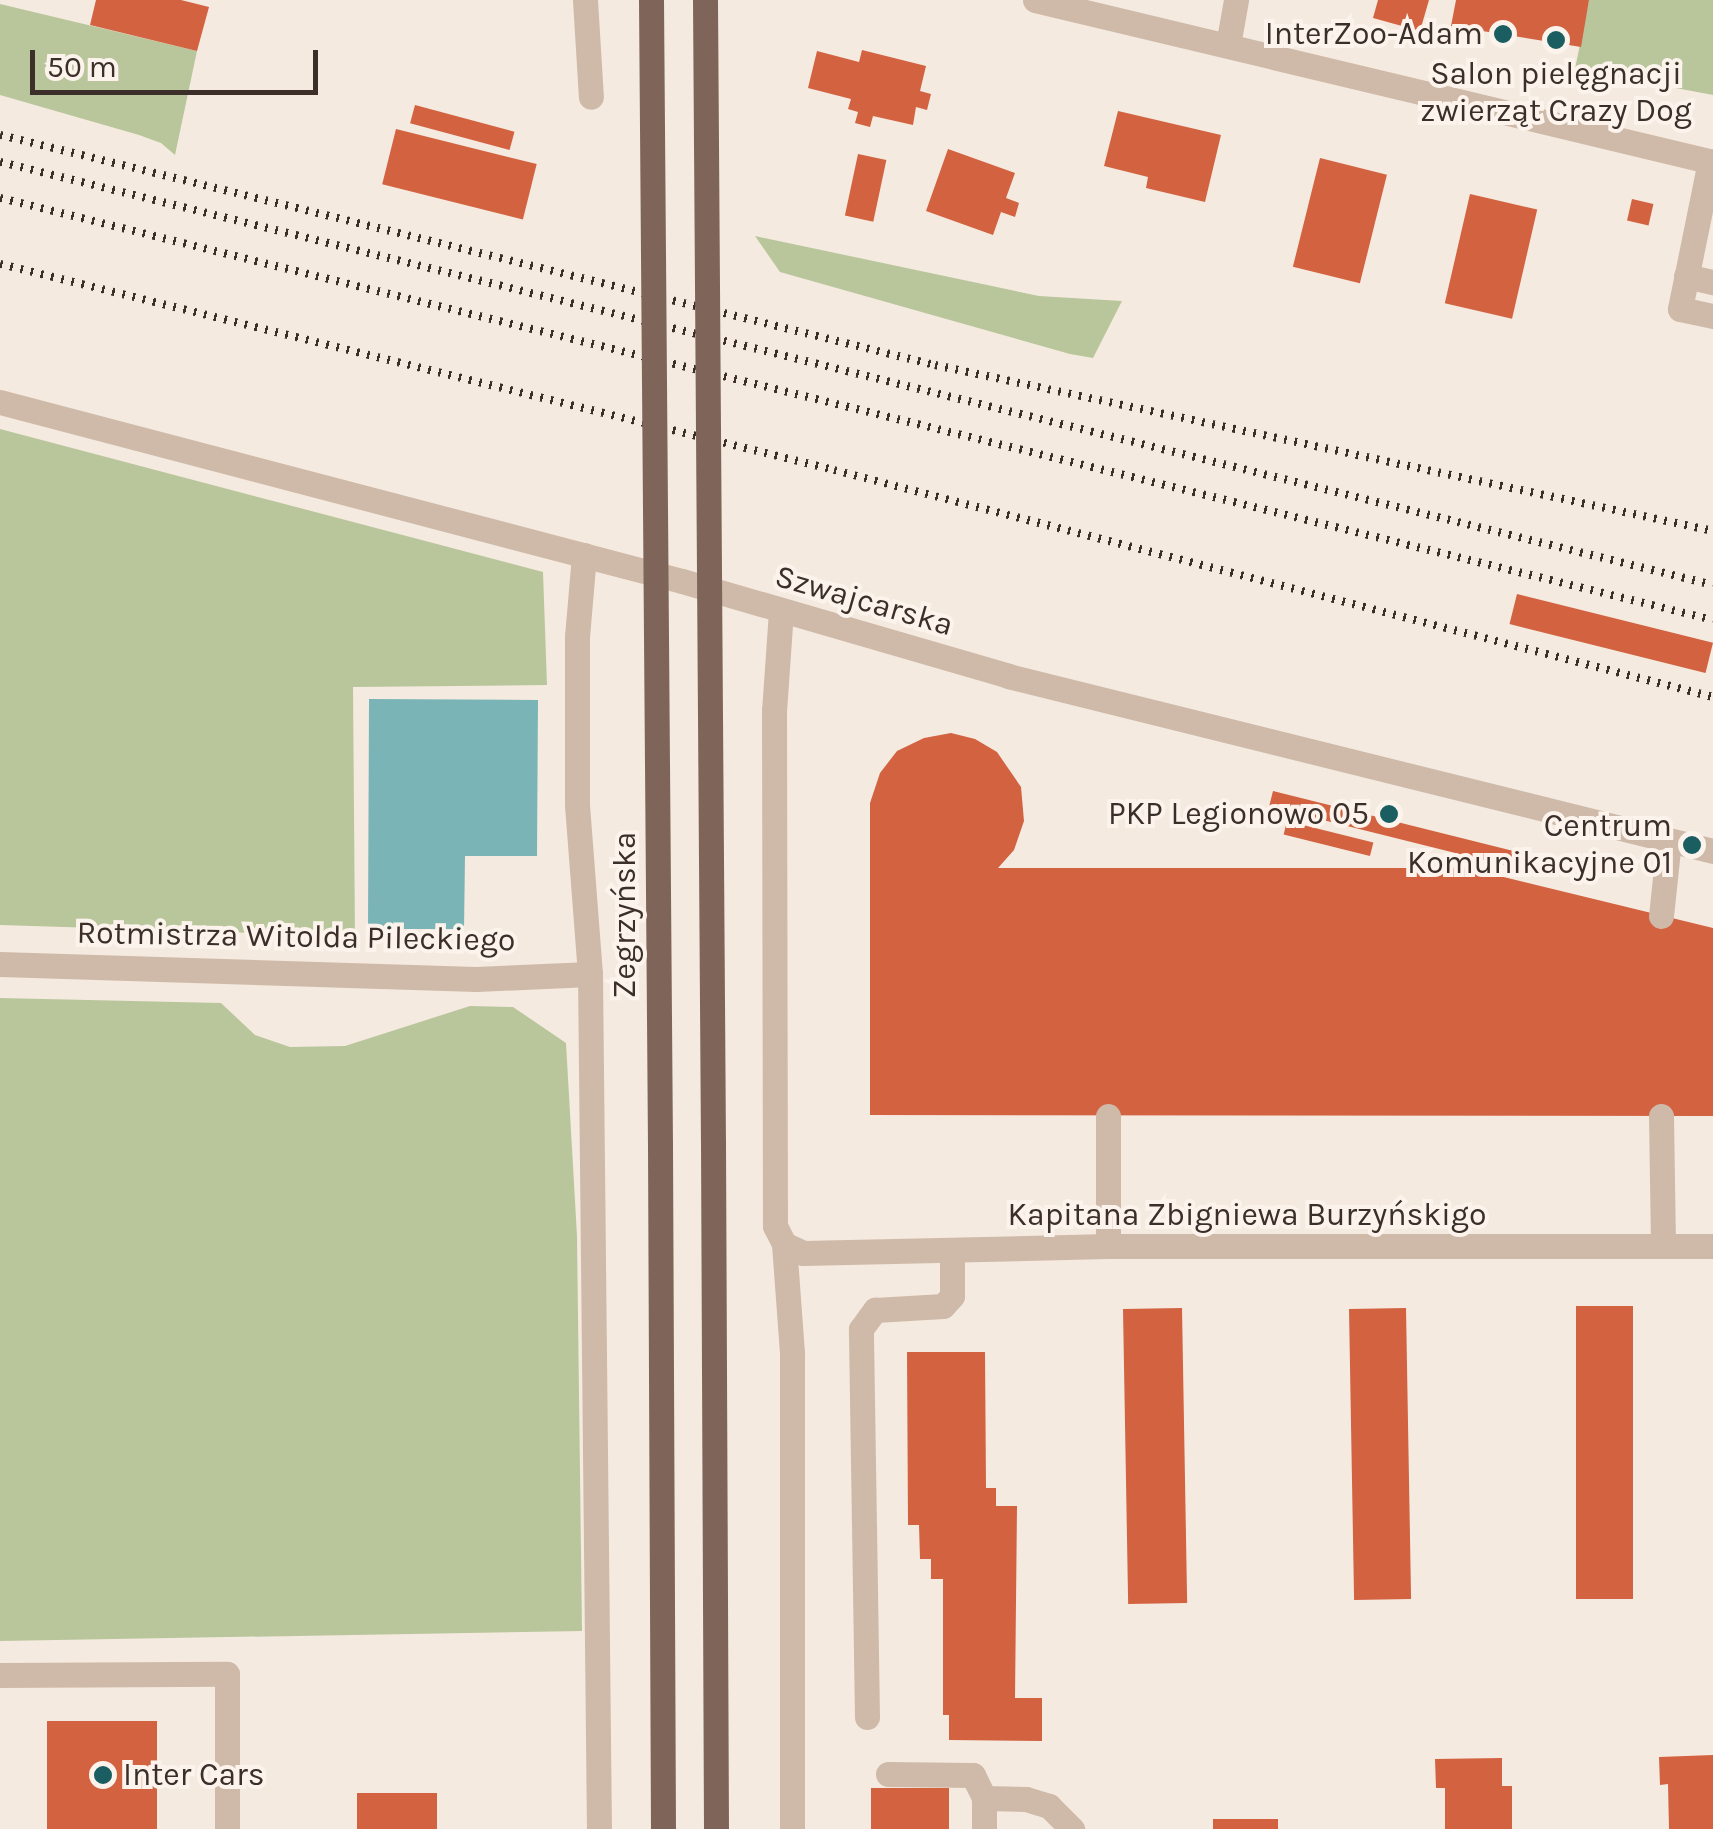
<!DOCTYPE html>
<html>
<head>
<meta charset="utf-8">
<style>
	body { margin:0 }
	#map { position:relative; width:1713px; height:1829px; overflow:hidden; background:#f5eadf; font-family:Karla,sans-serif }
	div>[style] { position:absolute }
	.green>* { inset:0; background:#b9c69c }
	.water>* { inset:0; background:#7ab4b6 }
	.building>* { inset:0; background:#d26240; transform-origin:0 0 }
	.minor>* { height:25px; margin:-12.5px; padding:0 12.5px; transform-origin:12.5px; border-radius:12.5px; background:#cfbaa9 }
	.major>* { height:25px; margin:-12.5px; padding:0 12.5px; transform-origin:12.5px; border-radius:12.5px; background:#7f6559 }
	.rail>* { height:8px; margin-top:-4px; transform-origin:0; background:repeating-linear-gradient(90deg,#3c2f29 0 2.5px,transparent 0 10.5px) }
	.major-bridge>* { height:25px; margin:-12.5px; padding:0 12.5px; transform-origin:12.5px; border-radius:12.5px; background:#7f6559 }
	.dots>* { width:28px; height:28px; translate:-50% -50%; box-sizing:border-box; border:5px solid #fcf4ec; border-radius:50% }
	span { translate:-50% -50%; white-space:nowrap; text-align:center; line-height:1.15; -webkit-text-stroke:8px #fcf4ec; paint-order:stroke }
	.poi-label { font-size:32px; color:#3c2f29 }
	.right { translate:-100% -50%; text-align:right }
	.left { translate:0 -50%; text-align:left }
	.street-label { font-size:32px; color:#3c2f29 }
	.scale { position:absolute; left:30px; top:50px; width:288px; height:45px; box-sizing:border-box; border:5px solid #3c2f29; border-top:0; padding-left:12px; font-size:30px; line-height:35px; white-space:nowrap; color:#3c2f29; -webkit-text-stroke:8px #fcf4ec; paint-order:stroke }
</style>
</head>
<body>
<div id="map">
	<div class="green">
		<i style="clip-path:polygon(1589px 0,1713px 0,1713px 95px,1575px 69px)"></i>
		<i style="clip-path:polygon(0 4px,197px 51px,175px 155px,161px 143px,139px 135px,0 95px)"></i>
		<i style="clip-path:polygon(755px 236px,1039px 296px,1122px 301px,1093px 358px,1070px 354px,780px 272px)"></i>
		<i style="clip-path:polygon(0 429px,543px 572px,547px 685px,353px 687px,355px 936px,0 925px)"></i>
		<i style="clip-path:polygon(0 998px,221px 1003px,255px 1035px,290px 1047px,345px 1046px,470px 1006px,513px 1007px,566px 1043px,577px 1236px,582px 1631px,0 1641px)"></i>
	</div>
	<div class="water">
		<i style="clip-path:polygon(369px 699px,538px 700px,537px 856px,465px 856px,464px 929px,368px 929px)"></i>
	</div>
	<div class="building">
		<i style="clip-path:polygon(96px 0,181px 0,209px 7px,197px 51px,90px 25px)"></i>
		<i style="clip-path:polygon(1378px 0,1429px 0,1420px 31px,1373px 18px)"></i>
		<i style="clip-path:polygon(1456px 0,1589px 0,1581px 47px,1451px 26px)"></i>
		<i style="clip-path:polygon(862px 50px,926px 66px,920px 91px,931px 94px,927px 110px,916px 107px,913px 125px,873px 116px,870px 127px,855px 123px,858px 112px,848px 109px,851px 99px,808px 88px,817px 51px,859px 62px)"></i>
		<i style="left:415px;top:105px;width:103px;height:19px;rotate:15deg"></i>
		<i style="clip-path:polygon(1118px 111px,1221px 135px,1205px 202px,1146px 188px,1148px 177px,1104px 166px)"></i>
		<i style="left:396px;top:129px;width:145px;height:57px;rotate:14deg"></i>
		<i style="clip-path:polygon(948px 149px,1015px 173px,1006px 198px,1019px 203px,1015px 217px,1001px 212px,993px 235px,926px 211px)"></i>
		<i style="left:858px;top:154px;width:29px;height:63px;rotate:12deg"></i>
		<i style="left:1320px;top:158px;width:69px;height:112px;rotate:14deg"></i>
		<i style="left:1470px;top:194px;width:69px;height:112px;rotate:13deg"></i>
		<i style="left:1632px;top:199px;width:22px;height:22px;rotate:13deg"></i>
		<i style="left:1517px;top:594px;width:202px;height:31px;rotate:14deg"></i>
		<i style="clip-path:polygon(951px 733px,975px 739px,997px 752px,1021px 787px,1024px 821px,1014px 850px,998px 868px,1467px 868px,1713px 928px,1713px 1116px,870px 1115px,870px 803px,880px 773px,897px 751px,924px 738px)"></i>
		<i style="left:1273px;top:791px;width:256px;height:16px;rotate:14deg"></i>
		<i style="left:1287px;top:821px;width:89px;height:14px;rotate:14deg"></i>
		<i style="left:1576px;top:1306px;width:57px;height:293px"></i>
		<i style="left:1182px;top:1308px;width:295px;height:59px;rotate:89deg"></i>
		<i style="left:1406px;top:1308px;width:291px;height:57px;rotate:89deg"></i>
		<i style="clip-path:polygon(907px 1352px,985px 1352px,986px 1488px,996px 1488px,996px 1506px,1017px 1506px,1015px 1698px,1042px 1698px,1042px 1741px,949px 1740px,949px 1715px,943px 1715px,943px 1579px,931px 1579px,931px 1559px,920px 1559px,919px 1525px,908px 1525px)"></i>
		<i style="left:47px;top:1721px;width:110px;height:108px"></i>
		<i style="clip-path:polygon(1713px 1755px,1713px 1829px,1669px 1829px,1668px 1784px,1660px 1785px,1659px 1757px)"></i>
		<i style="clip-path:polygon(1502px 1758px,1502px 1786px,1512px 1786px,1512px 1829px,1445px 1829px,1445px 1788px,1436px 1788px,1435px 1759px)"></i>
		<i style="left:871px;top:1788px;width:78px;height:41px"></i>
		<i style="left:437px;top:1793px;width:36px;height:80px;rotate:90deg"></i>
		<i style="left:1278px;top:1819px;width:10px;height:65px;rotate:90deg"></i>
	</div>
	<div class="minor">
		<i style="left:585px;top:0;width:97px;rotate:86.5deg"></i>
		<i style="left:1035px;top:0;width:697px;rotate:13.44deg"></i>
		<i style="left:1228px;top:45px;width:46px;rotate:-79.9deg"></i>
		<i style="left:1710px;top:161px;width:151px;rotate:101.5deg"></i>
		<i style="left:1680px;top:309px;width:34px;rotate:12deg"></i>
		<i style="left:1686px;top:276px;width:28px;rotate:13deg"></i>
		<i style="left:0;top:402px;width:705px;rotate:14.71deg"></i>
		<i style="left:682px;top:581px;width:340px;rotate:16.2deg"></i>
		<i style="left:1008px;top:676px;width:726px;rotate:13.94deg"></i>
		<i style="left:584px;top:555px;width:81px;rotate:94.9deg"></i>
		<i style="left:577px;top:636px;width:169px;rotate:90deg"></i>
		<i style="left:577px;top:805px;width:169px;rotate:85.6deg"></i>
		<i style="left:590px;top:974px;width:855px;rotate:89.4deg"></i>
		<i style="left:781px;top:611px;width:99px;rotate:94deg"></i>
		<i style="left:774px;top:710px;width:516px;rotate:89.89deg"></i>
		<i style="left:775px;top:1226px;width:20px;rotate:63deg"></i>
		<i style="left:784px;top:1244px;width:109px;rotate:85.8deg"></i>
		<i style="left:792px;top:1353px;width:476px;rotate:90deg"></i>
		<i style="left:1661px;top:916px;width:76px;rotate:-84deg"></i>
		<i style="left:0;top:964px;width:476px;rotate:1.8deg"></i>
		<i style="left:476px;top:979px;width:114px;rotate:-2.5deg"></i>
		<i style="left:1108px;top:1116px;width:130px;rotate:90deg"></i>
		<i style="left:1661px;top:1116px;width:130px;rotate:89.1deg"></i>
		<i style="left:784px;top:1244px;width:21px;rotate:25deg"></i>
		<i style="left:803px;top:1253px;width:305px;rotate:-1.3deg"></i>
		<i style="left:1108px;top:1246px;width:605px"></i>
		<i style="left:0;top:1675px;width:227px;rotate:-0.3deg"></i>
		<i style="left:227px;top:1674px;width:155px;rotate:90deg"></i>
		<i style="left:867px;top:1717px;width:388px;rotate:-90.9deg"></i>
		<i style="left:861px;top:1329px;width:24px;rotate:-54deg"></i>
		<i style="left:875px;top:1310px;width:68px;rotate:-3.4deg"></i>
		<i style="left:943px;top:1306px;width:13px;rotate:-48deg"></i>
		<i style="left:952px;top:1296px;width:45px;rotate:-90deg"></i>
		<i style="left:888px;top:1774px;width:85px;rotate:0.7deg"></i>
		<i style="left:973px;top:1775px;width:25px;rotate:64deg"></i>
		<i style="left:984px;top:1829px;width:31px;rotate:-90deg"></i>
		<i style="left:984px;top:1798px;width:42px;rotate:1.4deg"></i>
		<i style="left:1026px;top:1799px;width:24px;rotate:17deg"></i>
		<i style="left:1049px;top:1806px;width:33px;rotate:45deg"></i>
	</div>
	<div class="major">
		<i style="left:713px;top:1142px;width:687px;rotate:89.75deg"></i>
		<i style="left:660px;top:1145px;width:684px;rotate:89.75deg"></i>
	</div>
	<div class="rail">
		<i style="left:0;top:135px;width:963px;rotate:13.82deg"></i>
		<i style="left:935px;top:365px;width:796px;rotate:12.04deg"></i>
		<i style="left:0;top:162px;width:1764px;rotate:13.87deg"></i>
		<i style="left:0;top:198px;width:1764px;rotate:13.84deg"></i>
		<i style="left:0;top:264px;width:859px;rotate:13.87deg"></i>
		<i style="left:834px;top:470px;width:908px;rotate:14.48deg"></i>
	</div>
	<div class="major-bridge">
		<i style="left:651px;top:0;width:1145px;rotate:89.55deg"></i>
		<i style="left:705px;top:0;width:1142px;rotate:89.6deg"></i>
	</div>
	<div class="dots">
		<i style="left:1503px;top:34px;background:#1a5e62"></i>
		<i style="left:1556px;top:40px;background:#1a5e62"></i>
		<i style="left:1389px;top:814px;background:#1a5e62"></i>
		<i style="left:1692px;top:845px;background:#1a5e62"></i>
		<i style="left:103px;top:1775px;background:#1a5e62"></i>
	</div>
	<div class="poi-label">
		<span class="right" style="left:1483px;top:34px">InterZoo-Adam</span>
		<span style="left:1556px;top:93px">Salon pielęgnacji<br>zwierząt Crazy Dog</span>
		<span class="right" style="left:1369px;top:814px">PKP Legionowo 05</span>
		<span class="right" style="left:1672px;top:845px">Centrum<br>Komunikacyjne 01</span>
		<span class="left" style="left:123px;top:1775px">Inter Cars</span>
	</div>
	<div class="street-label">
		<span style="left:864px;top:601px;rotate:16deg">Szwajcarska</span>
		<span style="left:625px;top:915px;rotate:-90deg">Zegrzyńska</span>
		<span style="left:296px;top:937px;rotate:1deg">Rotmistrza Witolda Pileckiego</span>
		<span style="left:1247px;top:1215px">Kapitana Zbigniewa Burzyńskigo</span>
	</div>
	<div class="scale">50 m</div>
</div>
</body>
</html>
